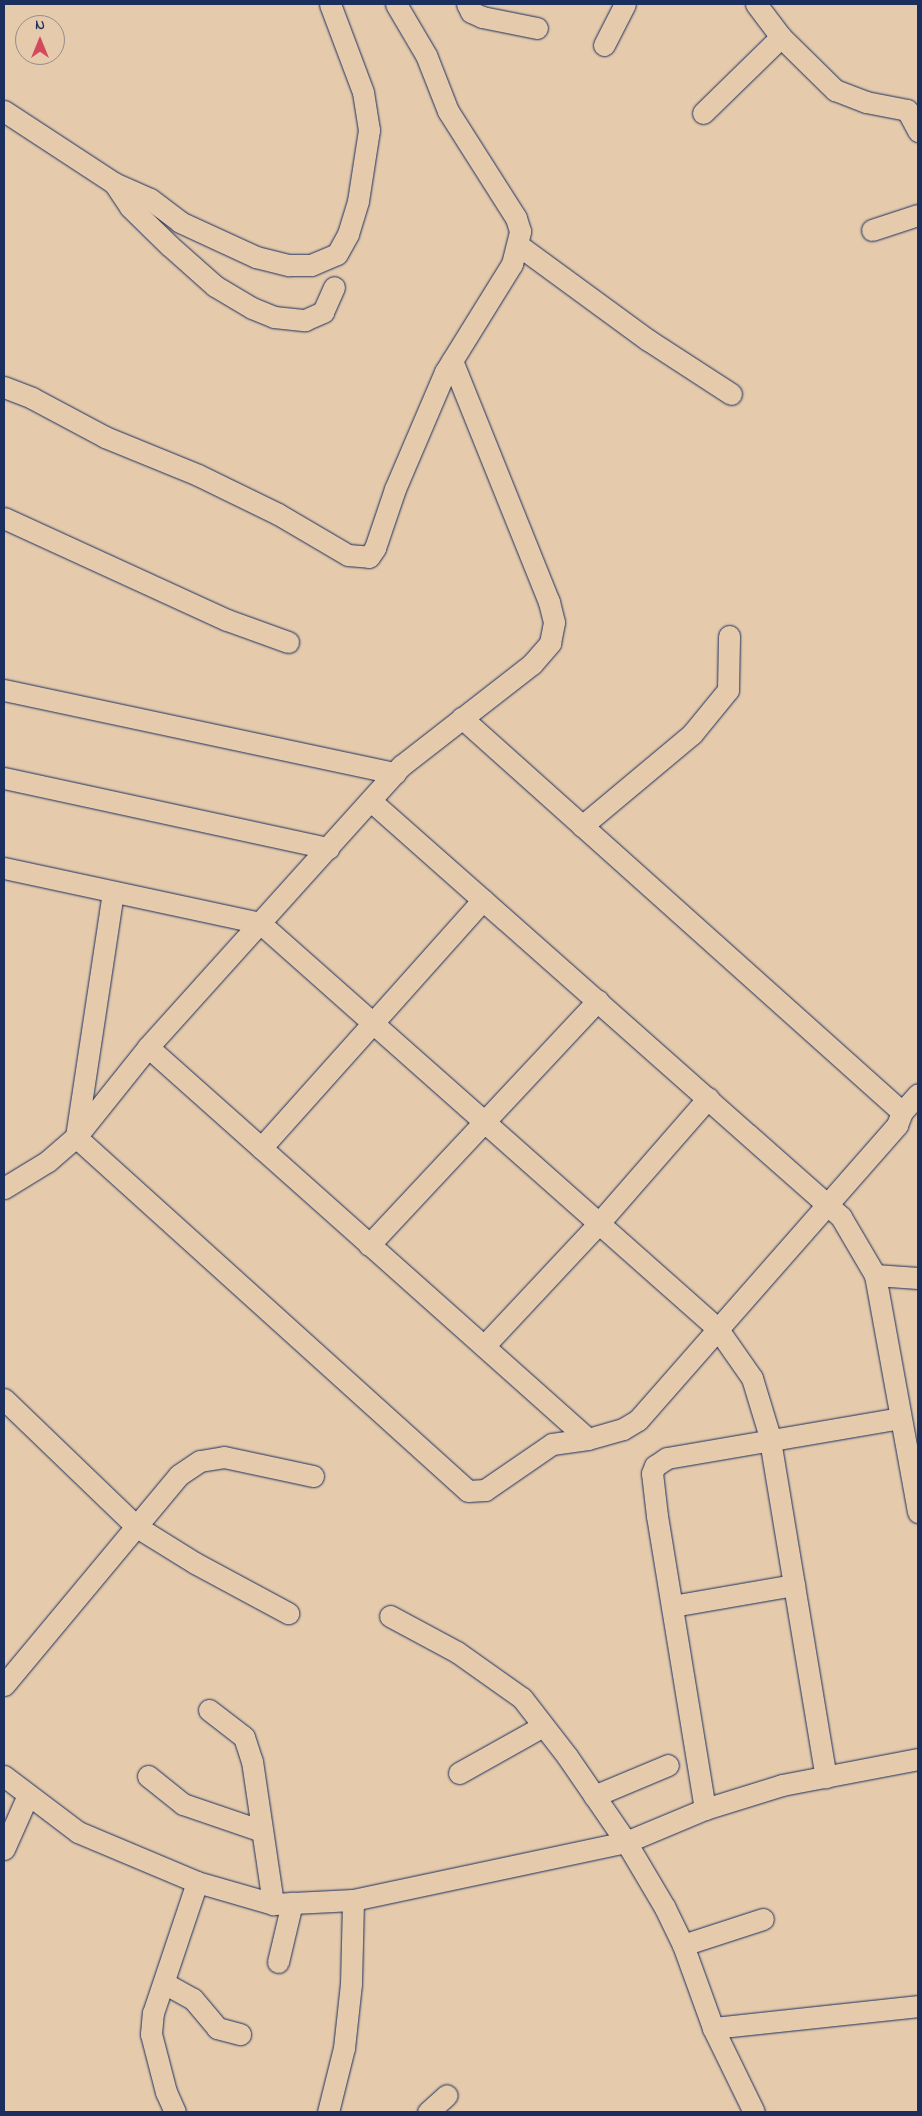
<!DOCTYPE html>
<html>
<head>
<meta charset="utf-8">
<style>
	body { margin:0 }
	#map { position:relative; width:922px; height:2116px; overflow:hidden; background:#e5caac; font-family:"Indie Flower",sans-serif }
	div>[style] { position:absolute }
	.roads { filter:drop-shadow(0 0 1px #1b2f5e) drop-shadow(0 0 1px #1b2f5e) }
	.minor>* { height:21px; margin:-10.5px; padding:0 10.5px; transform-origin:10.5px; border-radius:10.5px; background:#e5caac }
	span { translate:-50% -50%; white-space:nowrap; text-align:center; line-height:1.15; -webkit-text-stroke:4px #e5caac; paint-order:stroke }
	.frame { position:absolute; inset:0; border:5px solid #1b2f5e; pointer-events:none }
	.north { position:absolute; left:15px; top:15px; width:50px; height:50px; box-sizing:border-box; background:#e5caac; border:1px solid #948c8d; border-radius:50%; rotate:0deg; font-size:14px; font-weight:700; line-height:20px; text-align:center; color:#1b2f5e }
	.north::after { content:''; display:block; margin:auto; width:18px; height:22px; background:#d1495b; clip-path:polygon(50% 0,100% 100%,50% 72%,0 100%) }
</style>
</head>
<body>
<div id="map">
	<div class="roads">
		<div class="minor">
			<i style="left:467px;top:4px;width:9px;rotate:63deg"></i>
			<i style="left:471px;top:12px;width:12px;rotate:24deg"></i>
			<i style="left:482px;top:17px;width:56px;rotate:11.3deg"></i>
			<i style="left:756px;top:4px;width:41px;rotate:52.9deg"></i>
			<i style="left:781px;top:37px;width:76px;rotate:44.5deg"></i>
			<i style="left:835px;top:90px;width:33px;rotate:21deg"></i>
			<i style="left:866px;top:102px;width:42px;rotate:11deg"></i>
			<i style="left:907px;top:110px;width:24px;rotate:62deg"></i>
			<i style="left:604px;top:45px;width:46px;rotate:-62.9deg"></i>
			<i style="left:4px;top:111px;width:131px;rotate:33.2deg"></i>
			<i style="left:114px;top:183px;width:39px;rotate:24deg"></i>
			<i style="left:150px;top:199px;width:38px;rotate:37deg"></i>
			<i style="left:180px;top:222px;width:84px;rotate:24.7deg"></i>
			<i style="left:256px;top:257px;width:34px;rotate:14deg"></i>
			<i style="left:289px;top:265px;width:22px"></i>
			<i style="left:311px;top:265px;width:28px;rotate:-23deg"></i>
			<i style="left:337px;top:254px;width:23px;rotate:-61deg"></i>
			<i style="left:348px;top:234px;width:34px;rotate:-73deg"></i>
			<i style="left:358px;top:201px;width:72px;rotate:-81.2deg"></i>
			<i style="left:369px;top:130px;width:38px;rotate:-99deg"></i>
			<i style="left:363px;top:92px;width:94px;rotate:-110.6deg"></i>
			<i style="left:703px;top:113px;width:109px;rotate:-44.3deg"></i>
			<i style="left:114px;top:183px;width:29px;rotate:56deg"></i>
			<i style="left:130px;top:207px;width:56px;rotate:44.3deg"></i>
			<i style="left:170px;top:246px;width:60px;rotate:41.6deg"></i>
			<i style="left:215px;top:286px;width:43px;rotate:30.7deg"></i>
			<i style="left:252px;top:308px;width:24px;rotate:22deg"></i>
			<i style="left:274px;top:317px;width:31px;rotate:6deg"></i>
			<i style="left:305px;top:320px;width:20px;rotate:-24deg"></i>
			<i style="left:323px;top:312px;width:27px;rotate:-66deg"></i>
			<i style="left:872px;top:230px;width:48px;rotate:-18.1deg"></i>
			<i style="left:518px;top:245px;width:161px;rotate:36.2deg"></i>
			<i style="left:648px;top:340px;width:99px;rotate:33deg"></i>
			<i style="left:4px;top:387px;width:30px;rotate:21deg"></i>
			<i style="left:32px;top:398px;width:83px;rotate:28.1deg"></i>
			<i style="left:105px;top:437px;width:100px;rotate:22.2deg"></i>
			<i style="left:198px;top:475px;width:89px;rotate:26deg"></i>
			<i style="left:278px;top:514px;width:81px;rotate:30.4deg"></i>
			<i style="left:348px;top:555px;width:21px;rotate:5deg"></i>
			<i style="left:369px;top:557px;width:11px;rotate:-56deg"></i>
			<i style="left:375px;top:548px;width:62px;rotate:-71.3deg"></i>
			<i style="left:395px;top:489px;width:127px;rotate:-66.9deg"></i>
			<i style="left:445px;top:372px;width:127px;rotate:-58.2deg"></i>
			<i style="left:512px;top:264px;width:34px;rotate:-76deg"></i>
			<i style="left:520px;top:231px;width:14px;rotate:-107deg"></i>
			<i style="left:516px;top:218px;width:127px;rotate:-122.4deg"></i>
			<i style="left:448px;top:111px;width:60px;rotate:-111.4deg"></i>
			<i style="left:426px;top:55px;width:59px;rotate:-120.5deg"></i>
			<i style="left:4px;top:518px;width:245px;rotate:24.6deg"></i>
			<i style="left:227px;top:620px;width:65px;rotate:19.8deg"></i>
			<i style="left:4px;top:690px;width:400px;rotate:12deg"></i>
			<i style="left:4px;top:778px;width:332px;rotate:12.2deg"></i>
			<i style="left:371px;top:801px;width:628px;rotate:41.51deg"></i>
			<i style="left:841px;top:1217px;width:67px;rotate:59.6deg"></i>
			<i style="left:875px;top:1275px;width:241px;rotate:79.7deg"></i>
			<i style="left:582px;top:826px;width:143px;rotate:-39.9deg"></i>
			<i style="left:692px;top:734px;width:57px;rotate:-50.7deg"></i>
			<i style="left:728px;top:690px;width:54px;rotate:-88.9deg"></i>
			<i style="left:4px;top:868px;width:262px;rotate:12.1deg"></i>
			<i style="left:260px;top:923px;width:611px;rotate:41.55deg"></i>
			<i style="left:717px;top:1328px;width:61px;rotate:55deg"></i>
			<i style="left:752px;top:1378px;width:59px;rotate:73.1deg"></i>
			<i style="left:769px;top:1434px;width:348px;rotate:80.6deg"></i>
			<i style="left:113px;top:892px;width:248px;rotate:98.6deg"></i>
			<i style="left:76px;top:1137px;width:528px;rotate:42.08deg"></i>
			<i style="left:468px;top:1491px;width:17px;rotate:-3deg"></i>
			<i style="left:485px;top:1490px;width:81px;rotate:-34.5deg"></i>
			<i style="left:552px;top:1444px;width:36px;rotate:-8deg"></i>
			<i style="left:588px;top:1439px;width:36px;rotate:-16deg"></i>
			<i style="left:623px;top:1429px;width:17px;rotate:-31deg"></i>
			<i style="left:638px;top:1420px;width:393px;rotate:-48.7deg"></i>
			<i style="left:897px;top:1125px;width:14px;rotate:-69deg"></i>
			<i style="left:902px;top:1112px;width:591px;rotate:-138.16deg"></i>
			<i style="left:148px;top:1047px;width:589px;rotate:41.7deg"></i>
			<i style="left:902px;top:1112px;width:24px;rotate:-48deg"></i>
			<i style="left:261px;top:1148px;width:333px;rotate:-48.2deg"></i>
			<i style="left:4px;top:1188px;width:52px;rotate:-31.5deg"></i>
			<i style="left:48px;top:1161px;width:37px;rotate:-41deg"></i>
			<i style="left:76px;top:1137px;width:115px;rotate:-51.3deg"></i>
			<i style="left:148px;top:1047px;width:378px;rotate:-48deg"></i>
			<i style="left:401px;top:766px;width:166px;rotate:-37.9deg"></i>
			<i style="left:532px;top:664px;width:28px;rotate:-49deg"></i>
			<i style="left:550px;top:643px;width:21px;rotate:-79deg"></i>
			<i style="left:554px;top:622px;width:21px;rotate:-104deg"></i>
			<i style="left:549px;top:602px;width:260px;rotate:-111.9deg"></i>
			<i style="left:369px;top:1245px;width:335px;rotate:-46.9deg"></i>
			<i style="left:875px;top:1275px;width:43px;rotate:4deg"></i>
			<i style="left:484px;top:1346px;width:168px;rotate:-46.9deg"></i>
			<i style="left:599px;top:1223px;width:166px;rotate:-48.9deg"></i>
			<i style="left:4px;top:1399px;width:185px;rotate:43.9deg"></i>
			<i style="left:137px;top:1527px;width:68px;rotate:31.8deg"></i>
			<i style="left:195px;top:1563px;width:106px;rotate:28.3deg"></i>
			<i style="left:672px;top:1606px;width:124px;rotate:-9.8deg"></i>
			<i style="left:390px;top:1616px;width:76px;rotate:28.2deg"></i>
			<i style="left:457px;top:1652px;width:80px;rotate:35.3deg"></i>
			<i style="left:522px;top:1698px;width:73px;rotate:52.2deg"></i>
			<i style="left:567px;top:1756px;width:104px;rotate:55.5deg"></i>
			<i style="left:626px;top:1842px;width:77px;rotate:59.4deg"></i>
			<i style="left:665px;top:1908px;width:41px;rotate:64.1deg"></i>
			<i style="left:683px;top:1945px;width:88px;rotate:70.1deg"></i>
			<i style="left:713px;top:2028px;width:93px;rotate:64deg"></i>
			<i style="left:4px;top:1685px;width:273px;rotate:-50.2deg"></i>
			<i style="left:179px;top:1475px;width:25px;rotate:-34deg"></i>
			<i style="left:200px;top:1461px;width:24px;rotate:-9deg"></i>
			<i style="left:224px;top:1457px;width:91px;rotate:12.1deg"></i>
			<i style="left:209px;top:1710px;width:44px;rotate:37.6deg"></i>
			<i style="left:244px;top:1737px;width:25px;rotate:72deg"></i>
			<i style="left:252px;top:1761px;width:145px;rotate:81.6deg"></i>
			<i style="left:459px;top:1773px;width:96px;rotate:-29.2deg"></i>
			<i style="left:4px;top:1776px;width:93px;rotate:37.1deg"></i>
			<i style="left:78px;top:1832px;width:129px;rotate:22.8deg"></i>
			<i style="left:197px;top:1882px;width:79px;rotate:16.1deg"></i>
			<i style="left:273px;top:1904px;width:80px;rotate:-2.9deg"></i>
			<i style="left:353px;top:1900px;width:279px;rotate:-12deg"></i>
			<i style="left:626px;top:1842px;width:86px;rotate:-22.7deg"></i>
			<i style="left:705px;top:1809px;width:81px;rotate:-17.3deg"></i>
			<i style="left:782px;top:1785px;width:138px;rotate:-10.8deg"></i>
			<i style="left:148px;top:1776px;width:45px;rotate:38.7deg"></i>
			<i style="left:183px;top:1804px;width:83px;rotate:18.9deg"></i>
			<i style="left:594px;top:1796px;width:80px;rotate:-22.7deg"></i>
			<i style="left:705px;top:1809px;width:297px;rotate:-99.3deg"></i>
			<i style="left:657px;top:1516px;width:43px;rotate:-96.6deg"></i>
			<i style="left:652px;top:1473px;width:8px;rotate:-67deg"></i>
			<i style="left:655px;top:1466px;width:14px;rotate:-34deg"></i>
			<i style="left:667px;top:1458px;width:236px;rotate:-9.7deg"></i>
			<i style="left:4px;top:1849px;width:59px;rotate:-66deg"></i>
			<i style="left:683px;top:1945px;width:84px;rotate:-18deg"></i>
			<i style="left:278px;top:1962px;width:61px;rotate:-76.7deg"></i>
			<i style="left:164px;top:1983px;width:33px;rotate:29deg"></i>
			<i style="left:193px;top:1999px;width:38px;rotate:50deg"></i>
			<i style="left:217px;top:2028px;width:24px;rotate:15deg"></i>
			<i style="left:713px;top:2028px;width:206px;rotate:-6.1deg"></i>
			<i style="left:175px;top:2112px;width:22px;rotate:-114deg"></i>
			<i style="left:166px;top:2092px;width:60px;rotate:-104.5deg"></i>
			<i style="left:151px;top:2034px;width:21px;rotate:-85deg"></i>
			<i style="left:153px;top:2013px;width:138px;rotate:-71.4deg"></i>
			<i style="left:328px;top:2112px;width:66px;rotate:-76deg"></i>
			<i style="left:344px;top:2048px;width:64px;rotate:-83.8deg"></i>
			<i style="left:351px;top:1984px;width:84px;rotate:-88.6deg"></i>
			<i style="left:428px;top:2112px;width:25px;rotate:-42deg"></i>
		</div>
	</div>
	<div class="frame"></div>
	<div class="north">N</div>
</div>
</body>
</html>
